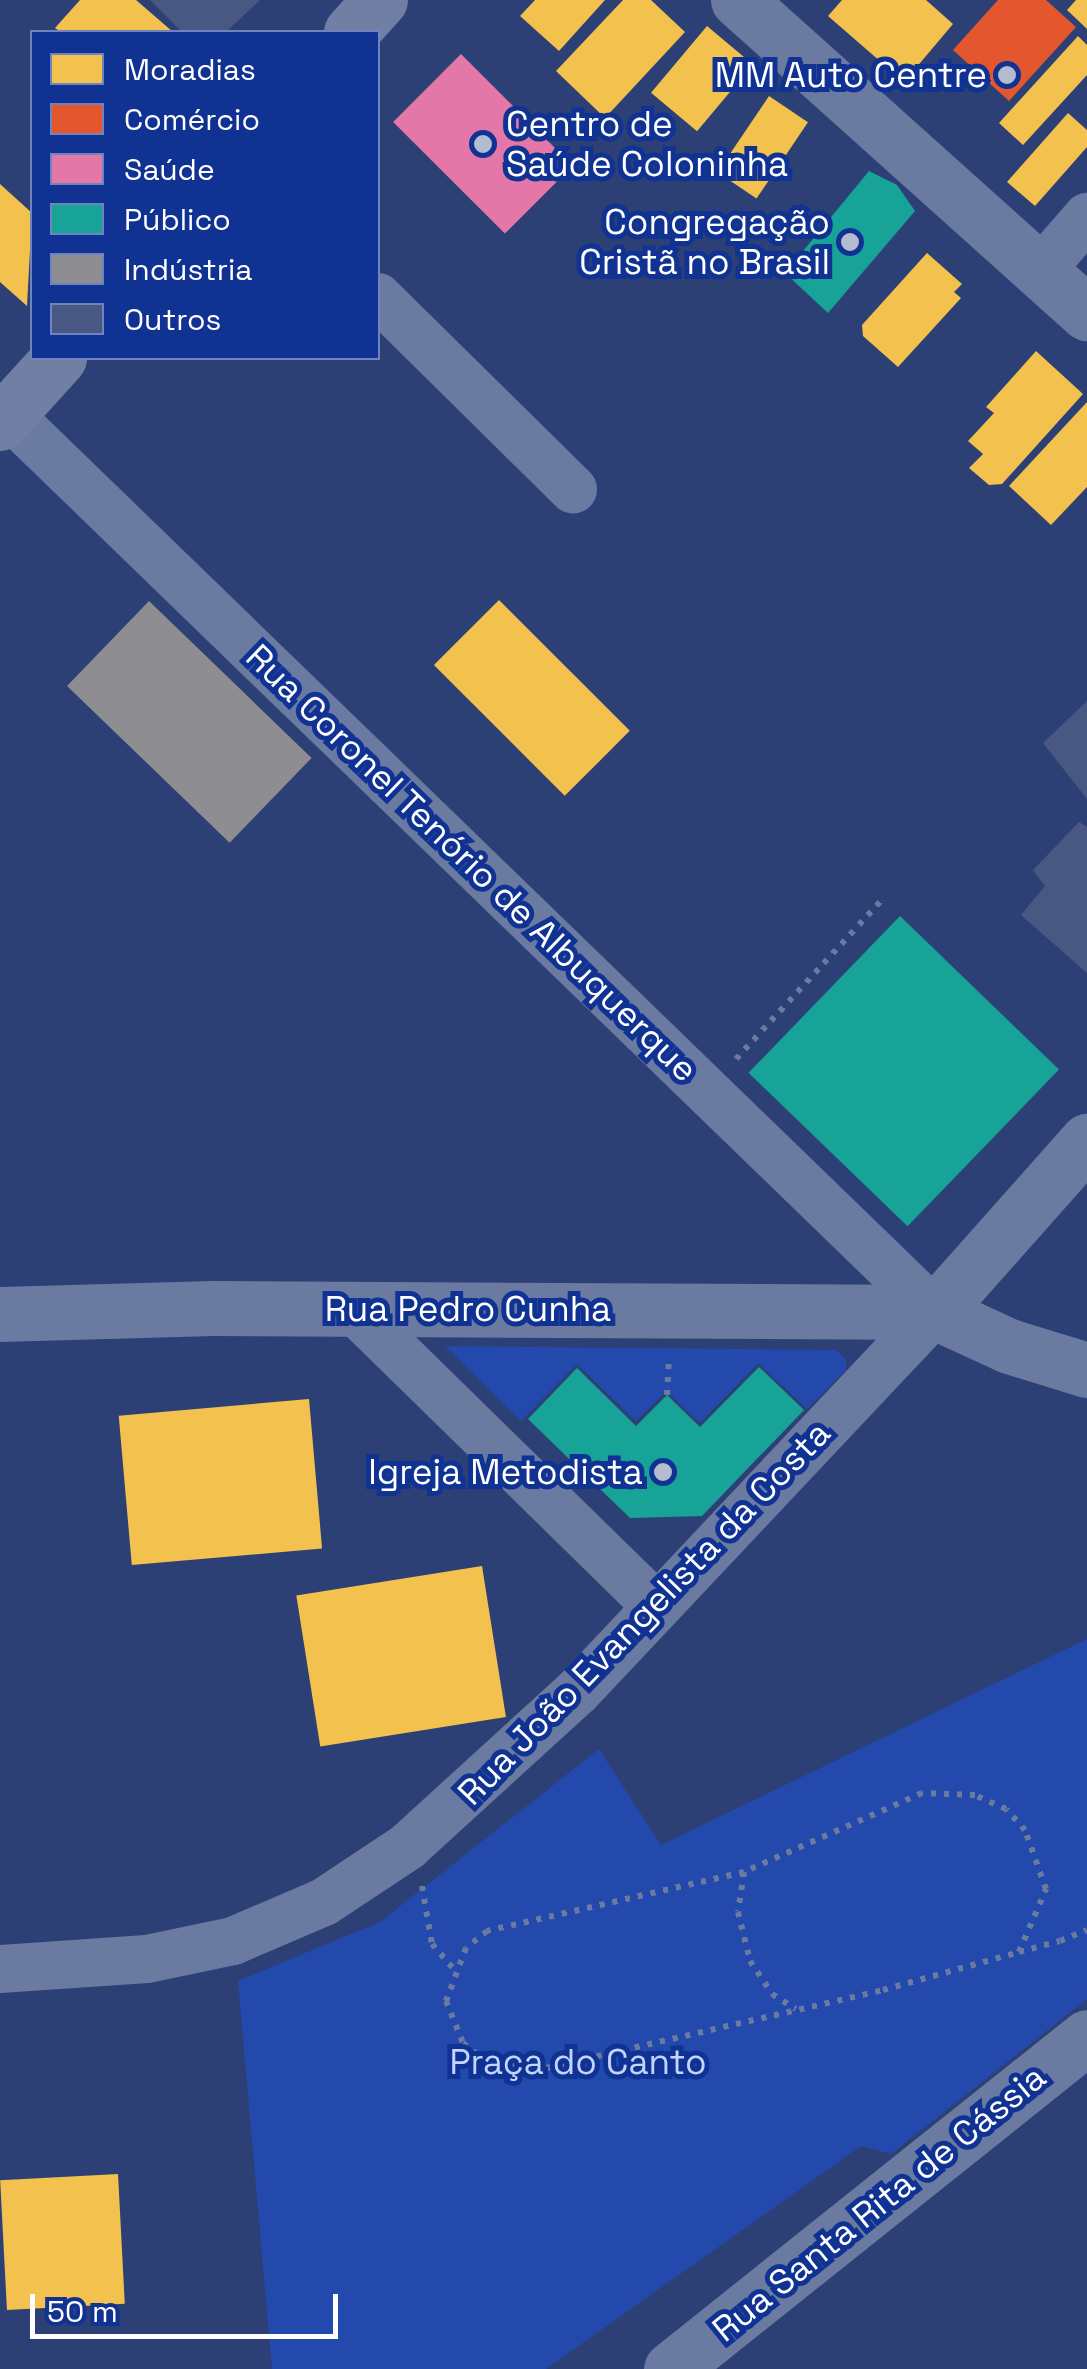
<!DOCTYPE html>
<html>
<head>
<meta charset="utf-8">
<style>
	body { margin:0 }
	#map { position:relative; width:1087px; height:2369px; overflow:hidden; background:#2d4075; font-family:"Space Grotesk",sans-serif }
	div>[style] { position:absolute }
	.green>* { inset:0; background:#2249ab }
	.homes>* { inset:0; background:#f2c14e; transform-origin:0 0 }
	.shops>* { inset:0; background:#e4572e }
	.health>* { inset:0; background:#e377a8; transform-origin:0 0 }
	.public>* { inset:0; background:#17a398; transform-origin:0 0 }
	.industry>* { inset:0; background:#8d8d92; transform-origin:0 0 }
	.building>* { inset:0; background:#485883 }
	.path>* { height:6px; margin-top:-3px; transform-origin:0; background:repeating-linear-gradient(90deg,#6a7aa0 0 5px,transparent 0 13px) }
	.minor>* { height:48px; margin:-24px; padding:0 24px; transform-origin:24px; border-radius:24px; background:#6a7aa0 }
	.tertiary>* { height:55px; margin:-27.5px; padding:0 27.5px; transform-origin:27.5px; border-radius:27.5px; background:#6a7aa0 }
	.secondary>* { height:55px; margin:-27.5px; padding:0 27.5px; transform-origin:27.5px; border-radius:27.5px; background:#717fa4 }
	.dots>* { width:28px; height:28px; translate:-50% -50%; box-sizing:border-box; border:5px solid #0f3293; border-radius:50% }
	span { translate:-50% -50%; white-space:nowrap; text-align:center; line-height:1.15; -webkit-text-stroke:10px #0f3293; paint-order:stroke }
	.poi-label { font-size:35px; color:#fff }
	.right { translate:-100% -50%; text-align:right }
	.left { translate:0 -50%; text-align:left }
	.street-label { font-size:35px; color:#fff }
	.park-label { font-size:35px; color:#c3d4fe }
	.legend { position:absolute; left:30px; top:30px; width:350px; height:330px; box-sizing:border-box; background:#0f3293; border:2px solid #6f84be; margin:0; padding:12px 18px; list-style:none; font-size:30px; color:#fff }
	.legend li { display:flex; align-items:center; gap:20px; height:50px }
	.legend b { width:50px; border:2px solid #6f84be }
	.scale { position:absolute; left:30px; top:2294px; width:308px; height:45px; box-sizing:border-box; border:5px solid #fff; border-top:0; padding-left:12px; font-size:30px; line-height:35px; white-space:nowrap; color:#fff; -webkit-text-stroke:8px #0f3293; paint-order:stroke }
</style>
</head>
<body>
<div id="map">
	<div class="green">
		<i style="clip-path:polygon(445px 1346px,836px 1350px,846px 1359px,846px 1370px,807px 1409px,758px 1363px,700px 1423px,666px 1391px,636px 1421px,577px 1364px,521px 1421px)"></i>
		<i style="clip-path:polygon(1087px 1639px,1087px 1999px,891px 2154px,861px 2146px,546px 2369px,272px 2369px,238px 1981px,380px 1922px,599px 1749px,661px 1845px)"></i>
	</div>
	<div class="homes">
		<i style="clip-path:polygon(80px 0,136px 0,173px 32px,61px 32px,55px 28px)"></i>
		<i style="clip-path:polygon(535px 0,605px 0,559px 51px,520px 16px)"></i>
		<i style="clip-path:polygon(623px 0,651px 0,685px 32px,605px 118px,556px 71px)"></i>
		<i style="clip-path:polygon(842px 0,926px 0,953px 24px,904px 82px,828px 16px)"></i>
		<i style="clip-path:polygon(1076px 0,1087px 0,1087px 29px,1067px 10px)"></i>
		<i style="left:707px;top:26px;width:60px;height:87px;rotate:40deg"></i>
		<i style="clip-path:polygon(1078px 36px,1087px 45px,1087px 75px,1023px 145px,999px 123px)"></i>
		<i style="left:769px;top:96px;width:47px;height:92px;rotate:34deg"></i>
		<i style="clip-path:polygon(1068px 113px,1087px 130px,1087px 147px,1035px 206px,1007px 182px)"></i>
		<i style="clip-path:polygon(0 184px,32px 213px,27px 306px,0 282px)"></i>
		<i style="clip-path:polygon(927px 253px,962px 284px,954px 292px,961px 298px,898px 367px,863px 336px,862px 325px)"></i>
		<i style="clip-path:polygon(1036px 351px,1083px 394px,1002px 484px,989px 485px,969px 468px,983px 454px,968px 441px,994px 413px,986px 407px)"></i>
		<i style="clip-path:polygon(1087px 402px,1087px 487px,1051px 525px,1009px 486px)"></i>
		<i style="left:499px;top:600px;width:185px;height:92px;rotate:45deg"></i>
		<i style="left:309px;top:1399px;width:150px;height:191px;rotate:85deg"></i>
		<i style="left:482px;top:1566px;width:153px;height:188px;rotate:81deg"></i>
		<i style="left:118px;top:2174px;width:130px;height:118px;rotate:87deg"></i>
	</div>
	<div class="shops">
		<i style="clip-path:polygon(998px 0,1046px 0,1076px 27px,1009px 101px,953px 50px)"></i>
	</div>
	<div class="health">
		<i style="left:461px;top:54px;width:158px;height:96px;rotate:45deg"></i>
	</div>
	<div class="public">
		<i style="clip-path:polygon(869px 171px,897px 185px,915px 211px,828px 313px,785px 273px)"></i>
		<i style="left:900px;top:916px;width:221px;height:218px;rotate:44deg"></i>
		<i style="clip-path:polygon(759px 1367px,804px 1410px,702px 1516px,630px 1518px,528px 1419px,577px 1368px,636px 1426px,667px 1395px,700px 1427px)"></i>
	</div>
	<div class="industry">
		<i style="left:149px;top:601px;width:226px;height:118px;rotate:44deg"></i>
	</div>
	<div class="building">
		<i style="clip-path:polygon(150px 0,260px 0,226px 32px,182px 32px)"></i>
		<i style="clip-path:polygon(1087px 701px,1087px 799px,1043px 743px)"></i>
		<i style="clip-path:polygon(1079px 822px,1087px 827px,1087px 973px,1021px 915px,1045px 886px,1033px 870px)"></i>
	</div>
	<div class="path">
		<i style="left:736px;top:1059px;width:214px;rotate:-47.5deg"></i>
		<i style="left:667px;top:1395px;width:39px;rotate:-87deg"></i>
		<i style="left:744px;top:1872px;width:40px;rotate:98.5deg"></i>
		<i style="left:738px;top:1912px;width:50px;rotate:76.2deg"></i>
		<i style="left:750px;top:1961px;width:40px;rotate:56deg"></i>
		<i style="left:772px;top:1994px;width:28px;rotate:32deg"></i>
		<i style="left:422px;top:1886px;width:59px;rotate:80.2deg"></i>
		<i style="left:432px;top:1944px;width:35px;rotate:49deg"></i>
		<i style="left:1019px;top:1952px;width:69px;rotate:-66.8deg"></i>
		<i style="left:1046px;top:1889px;width:63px;rotate:-109.6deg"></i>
		<i style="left:1025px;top:1830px;width:28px;rotate:-132deg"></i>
		<i style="left:1006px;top:1809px;width:34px;rotate:-156deg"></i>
		<i style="left:975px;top:1795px;width:53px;rotate:-177.8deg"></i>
		<i style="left:922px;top:1793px;width:195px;rotate:156.1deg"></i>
		<i style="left:744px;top:1872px;width:264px;rotate:167.1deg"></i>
		<i style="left:487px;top:1931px;width:27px;rotate:141deg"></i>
		<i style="left:466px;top:1948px;width:57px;rotate:110.7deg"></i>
		<i style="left:446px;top:2001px;width:45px;rotate:68deg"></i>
		<i style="left:463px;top:2043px;width:28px;rotate:39deg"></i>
		<i style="left:485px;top:2061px;width:61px;rotate:6.5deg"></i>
		<i style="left:546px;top:2068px;width:346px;rotate:-13deg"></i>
		<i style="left:883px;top:1990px;width:141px;rotate:-15.6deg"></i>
		<i style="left:1019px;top:1952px;width:42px;rotate:-15deg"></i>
		<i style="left:1060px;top:1941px;width:29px;rotate:-22deg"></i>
	</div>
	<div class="minor">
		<i style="left:1040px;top:271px;width:72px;rotate:-49deg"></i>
		<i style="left:378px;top:297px;width:274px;rotate:44.6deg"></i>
		<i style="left:352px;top:1308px;width:427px;rotate:44.4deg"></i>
		<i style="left:0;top:1969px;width:147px;rotate:-3.9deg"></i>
		<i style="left:147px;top:1959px;width:88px;rotate:-11.8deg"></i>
		<i style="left:233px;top:1941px;width:99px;rotate:-23.2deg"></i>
		<i style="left:324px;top:1902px;width:100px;rotate:-33.5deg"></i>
		<i style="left:407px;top:1847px;width:230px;rotate:-42.4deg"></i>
		<i style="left:577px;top:1692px;width:522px;rotate:-46.71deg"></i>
		<i style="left:935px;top:1312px;width:1291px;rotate:-135.91deg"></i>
	</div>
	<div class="tertiary">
		<i style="left:738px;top:0;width:469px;rotate:41.9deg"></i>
		<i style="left:935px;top:1312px;width:229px;rotate:-48.4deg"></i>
		<i style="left:0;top:1314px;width:213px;rotate:-1.6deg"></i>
		<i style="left:213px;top:1308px;width:722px;rotate:0.32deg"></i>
		<i style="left:935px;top:1312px;width:81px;rotate:24.7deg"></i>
		<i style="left:1009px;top:1346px;width:82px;rotate:17.1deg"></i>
		<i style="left:671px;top:2369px;width:532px;rotate:-38.59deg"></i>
	</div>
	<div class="secondary">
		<i style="left:351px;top:32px;width:43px;rotate:-47.8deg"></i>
		<i style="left:0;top:423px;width:88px;rotate:-47.8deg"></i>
	</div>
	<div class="dots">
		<i style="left:1007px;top:75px;background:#b6bccf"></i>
		<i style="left:483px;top:144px;background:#b6bccf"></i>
		<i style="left:850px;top:242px;background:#b6bccf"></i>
		<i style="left:663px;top:1472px;background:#b6bccf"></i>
	</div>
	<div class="poi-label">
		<span class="right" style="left:987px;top:75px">MM Auto Centre</span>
		<span class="left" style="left:506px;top:144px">Centro de<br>Saúde Coloninha</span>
		<span class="right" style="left:830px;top:242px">Congregação<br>Cristã no Brasil</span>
		<span class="right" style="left:643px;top:1472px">Igreja Metodista</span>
	</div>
	<div class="street-label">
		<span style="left:472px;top:863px;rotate:44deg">Rua Coronel Tenório de Albuquerque</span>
		<span style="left:468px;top:1309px">Rua Pedro Cunha</span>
		<span style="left:644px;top:1613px;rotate:-46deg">Rua João Evangelista da Costa</span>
		<span style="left:879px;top:2203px;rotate:-39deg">Rua Santa Rita de Cássia</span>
	</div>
	<div class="park-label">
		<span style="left:578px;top:2062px">Praça do Canto</span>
	</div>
	<ul class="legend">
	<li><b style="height:28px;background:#f2c14e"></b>Moradias</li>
	<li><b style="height:28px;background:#e4572e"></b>Comércio</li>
	<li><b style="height:28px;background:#e377a8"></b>Saúde</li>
	<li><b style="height:28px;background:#17a398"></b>Público</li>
	<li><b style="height:28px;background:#8d8d92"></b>Indústria</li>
	<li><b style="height:28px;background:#485883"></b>Outros</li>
	</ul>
	<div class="scale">50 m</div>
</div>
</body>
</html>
